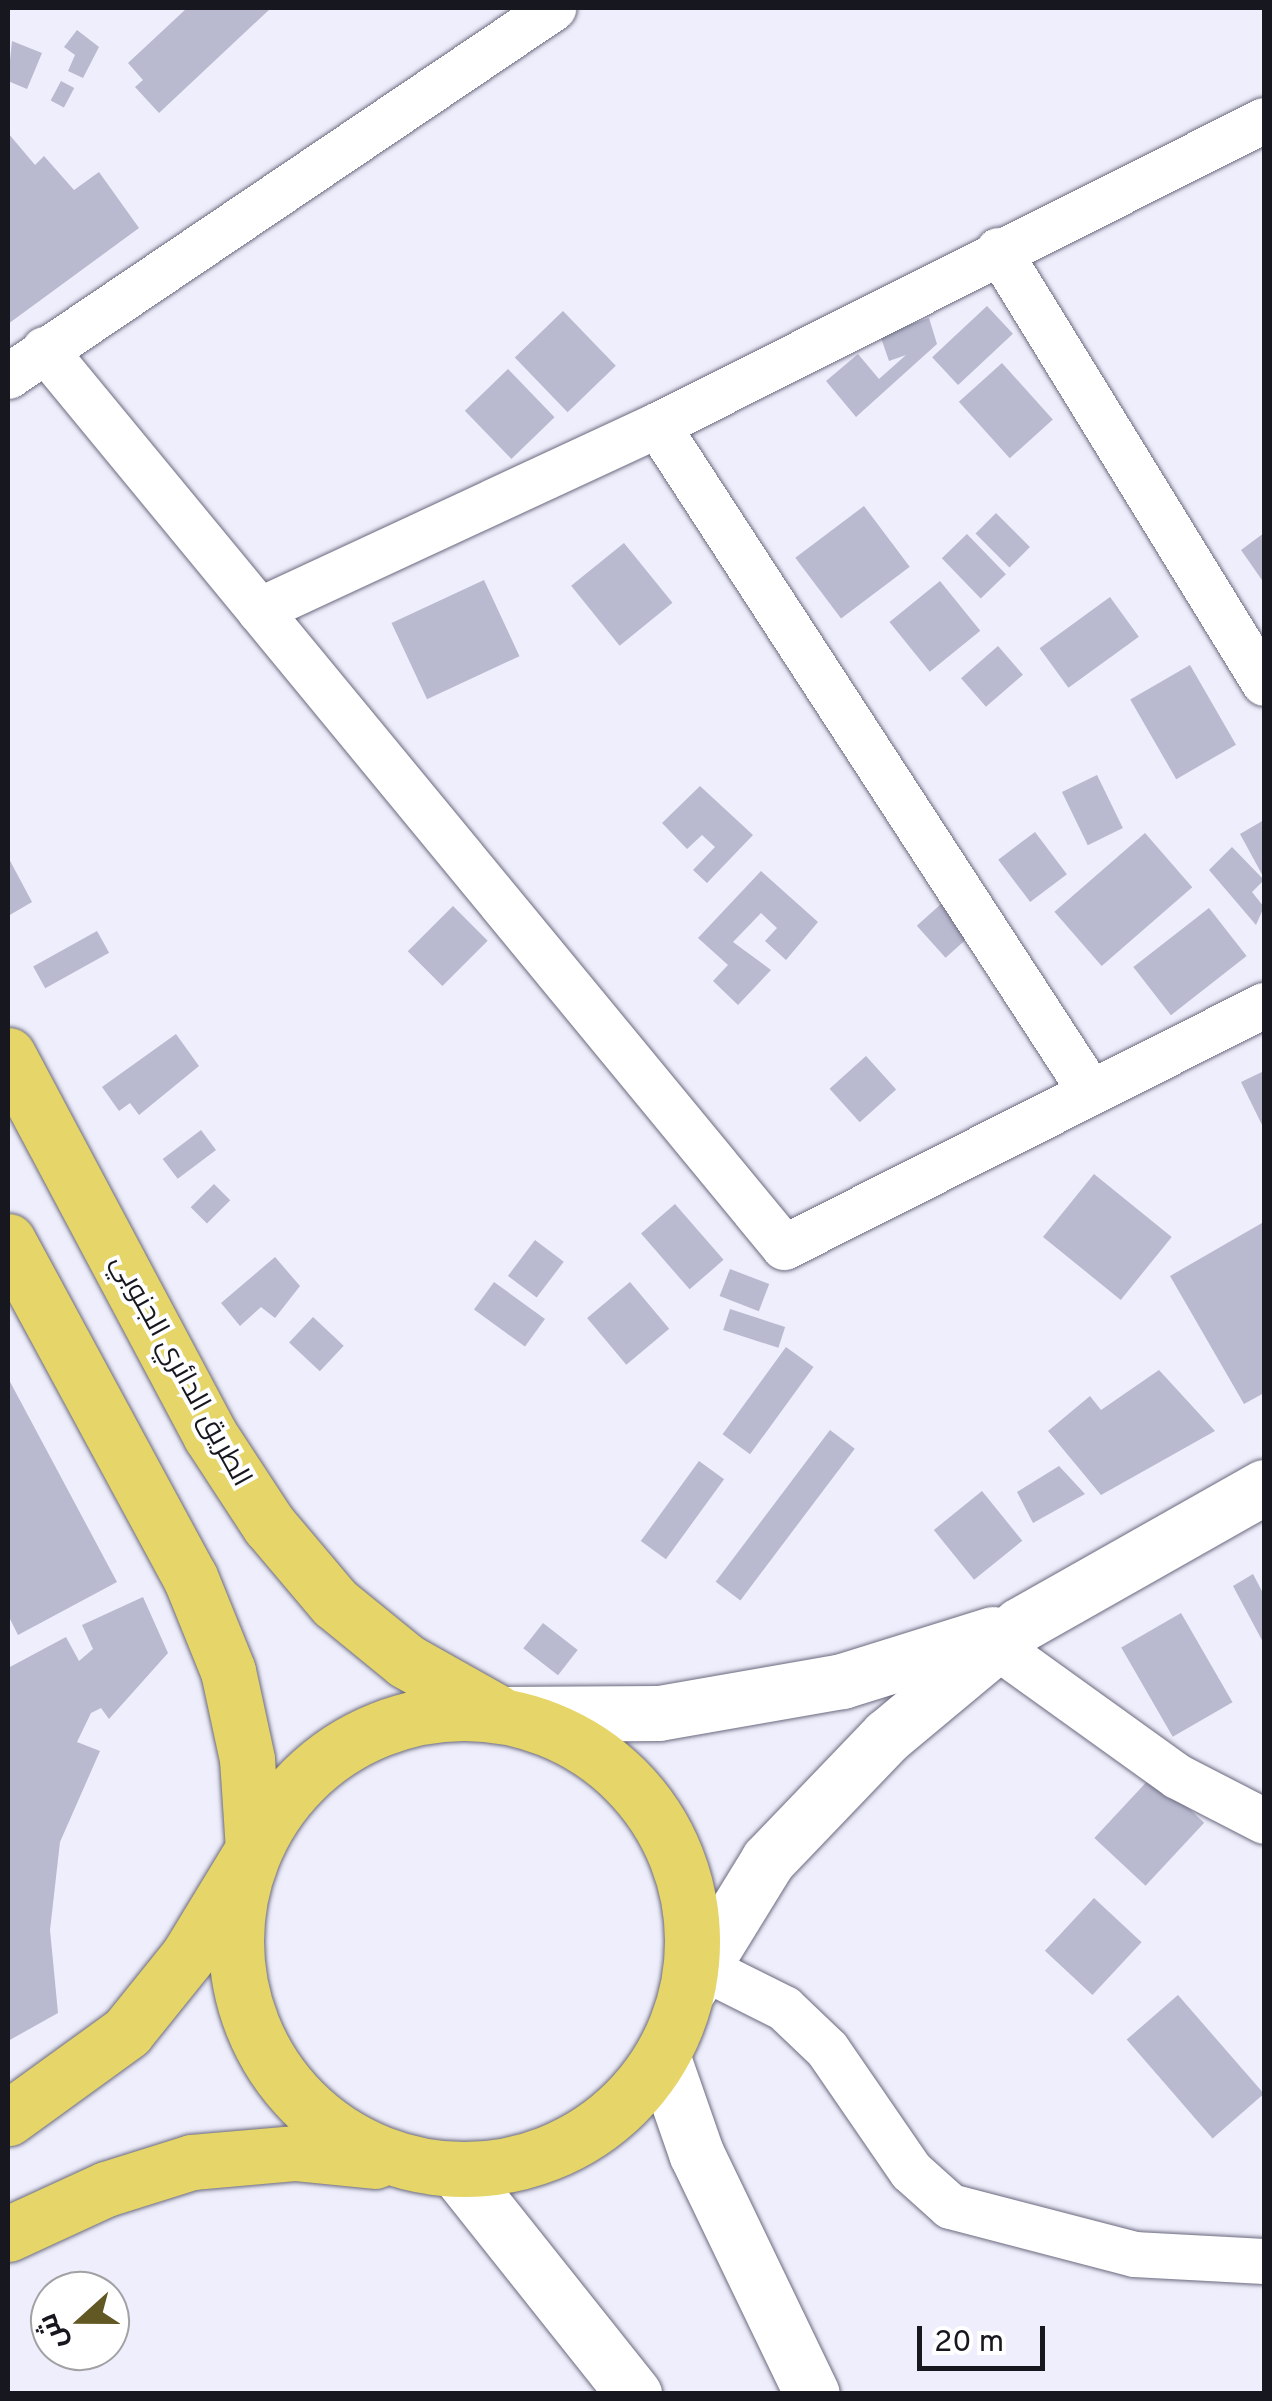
<!DOCTYPE html>
<html>
<head>
<meta charset="utf-8">
<style>
	body { margin:0 }
	#map { position:relative; width:1272px; height:2401px; overflow:hidden; background:#eeeefc; font-family:Overpass,Cairo,sans-serif }
	div>[style] { position:absolute }
	.building>* { inset:0; background:#b9b9d0; transform-origin:0 0 }
	.roads { filter:drop-shadow(0 0 2px #6a6a7f) drop-shadow(0 0 2px #6a6a7f) }
	.minor>* { height:45px; margin:-22.5px; padding:0 22.5px; transform-origin:22.5px; border-radius:22.5px; background:#fff }
	.tertiary>* { height:55px; margin:-27.5px; padding:0 27.5px; transform-origin:27.5px; border-radius:27.5px; background:#fff }
	.primary>* { height:55px; margin:-27.5px; padding:0 27.5px; transform-origin:27.5px; border-radius:27.5px; background:#e6d568 }
	.primary>.ring { margin:-27.5px; padding:0; box-sizing:content-box; background:none; border:55px solid #e6d568; border-radius:50% }
	span { translate:-50% -50%; white-space:nowrap; text-align:center; line-height:1.15; -webkit-text-stroke:8px #fff; paint-order:stroke }
	.street-label { font-size:28px; color:#17171f }
	.frame { position:absolute; inset:0; border:10px solid #17171f; pointer-events:none }
	.north { position:absolute; left:30px; top:2271px; width:100px; height:100px; box-sizing:border-box; background:#fff; border:2px solid #a2a2a5; border-radius:50%; rotate:249deg; font-size:28px; font-weight:700; line-height:40px; text-align:center; color:#17171f }
	.north::after { content:''; display:block; margin:auto; width:35px; height:45px; background:#625824; clip-path:polygon(50% 0,100% 100%,50% 72%,0 100%) }
	.scale { position:absolute; left:917px; top:2326px; width:128px; height:45px; box-sizing:border-box; border:5px solid #17171f; border-top:0; padding-left:12px; font-size:30px; line-height:35px; white-space:nowrap; color:#17171f; -webkit-text-stroke:8px #fff; paint-order:stroke }
</style>
</head>
<body>
<div id="map">
	<div class="building">
		<i style="clip-path:polygon(187px 8px,271px 8px,159px 113px,135px 87px,143px 80px,128px 63px)"></i>
		<i style="clip-path:polygon(77px 30px,99px 47px,83px 78px,68px 71px,75px 55px,64px 47px)"></i>
		<i style="clip-path:polygon(12px 41px,42px 53px,27px 89px,8px 81px)"></i>
		<i style="left:61px;top:81px;width:15px;height:22px;rotate:28deg"></i>
		<i style="clip-path:polygon(8px 133px,35px 165px,44px 156px,74px 190px,99px 172px,139px 228px,8px 324px)"></i>
		<i style="left:987px;top:306px;width:38px;height:75px;rotate:47deg"></i>
		<i style="left:563px;top:311px;width:76px;height:67px;rotate:46deg"></i>
		<i style="clip-path:polygon(929px 318px,937px 344px,856px 417px,826px 381px,858px 354px,879px 379px,906px 355px,889px 361px,880px 335px)"></i>
		<i style="left:1002px;top:363px;width:76px;height:58px;rotate:48deg"></i>
		<i style="left:508px;top:369px;width:67px;height:60px;rotate:46deg"></i>
		<i style="left:864px;top:506px;width:76px;height:86px;rotate:53deg"></i>
		<i style="left:996px;top:513px;width:48px;height:29px;rotate:45deg"></i>
		<i style="clip-path:polygon(1264px 533px,1264px 583px,1241px 550px)"></i>
		<i style="left:967px;top:534px;width:56px;height:35px;rotate:46deg"></i>
		<i style="left:624px;top:543px;width:77px;height:68px;rotate:51deg"></i>
		<i style="left:484px;top:580px;width:84px;height:102px;rotate:65deg"></i>
		<i style="left:940px;top:581px;width:64px;height:65px;rotate:51deg"></i>
		<i style="left:1110px;top:597px;width:49px;height:87px;rotate:54deg"></i>
		<i style="left:998px;top:646px;width:38px;height:49px;rotate:49deg"></i>
		<i style="left:1190px;top:665px;width:92px;height:69px;rotate:60deg"></i>
		<i style="left:1097px;top:775px;width:59px;height:39px;rotate:64deg"></i>
		<i style="clip-path:polygon(700px 786px,753px 835px,707px 883px,693px 870px,715px 847px,702px 835px,687px 849px,662px 823px)"></i>
		<i style="clip-path:polygon(1264px 820px,1264px 878px,1240px 834px)"></i>
		<i style="left:1035px;top:832px;width:53px;height:46px;rotate:53deg"></i>
		<i style="left:1145px;top:833px;width:72px;height:120px;rotate:49deg"></i>
		<i style="clip-path:polygon(1232px 847px,1264px 880px,1252px 892px,1264px 907px,1256px 925px,1209px 870px)"></i>
		<i style="clip-path:polygon(8px 857px,32px 902px,8px 916px)"></i>
		<i style="clip-path:polygon(761px 871px,818px 922px,786px 960px,765px 941px,777px 928px,761px 913px,733px 942px,771px 970px,738px 1005px,713px 981px,728px 965px,698px 938px)"></i>
		<i style="left:951px;top:895px;width:43px;height:46px;rotate:48deg"></i>
		<i style="left:453px;top:906px;width:49px;height:64px;rotate:45deg"></i>
		<i style="left:1209px;top:908px;width:61px;height:96px;rotate:52deg"></i>
		<i style="left:97px;top:931px;width:25px;height:73px;rotate:61deg"></i>
		<i style="clip-path:polygon(176px 1034px,199px 1066px,139px 1115px,130px 1103px,119px 1111px,102px 1087px)"></i>
		<i style="left:866px;top:1056px;width:45px;height:49px;rotate:48deg"></i>
		<i style="clip-path:polygon(1264px 1071px,1264px 1129px,1241px 1082px)"></i>
		<i style="left:201px;top:1130px;width:25px;height:48px;rotate:53deg"></i>
		<i style="left:1094px;top:1174px;width:100px;height:81px;rotate:39deg"></i>
		<i style="left:214px;top:1184px;width:23px;height:33px;rotate:45deg"></i>
		<i style="left:675px;top:1204px;width:74px;height:45px;rotate:49deg"></i>
		<i style="clip-path:polygon(1262px 1223px,1264px 1393px,1244px 1404px,1170px 1276px)"></i>
		<i style="left:535px;top:1240px;width:36px;height:45px;rotate:37deg"></i>
		<i style="clip-path:polygon(275px 1257px,300px 1286px,275px 1318px,261px 1307px,240px 1326px,221px 1303px)"></i>
		<i style="left:730px;top:1269px;width:42px;height:29px;rotate:21deg"></i>
		<i style="left:494px;top:1282px;width:63px;height:34px;rotate:36deg"></i>
		<i style="left:630px;top:1282px;width:61px;height:56px;rotate:50deg"></i>
		<i style="left:730px;top:1309px;width:58px;height:22px;rotate:18deg"></i>
		<i style="left:313px;top:1317px;width:42px;height:35px;rotate:43deg"></i>
		<i style="left:786px;top:1347px;width:34px;height:108px;rotate:36deg"></i>
		<i style="clip-path:polygon(1159px 1370px,1215px 1431px,1101px 1495px,1048px 1431px,1090px 1396px,1101px 1410px)"></i>
		<i style="clip-path:polygon(8px 1378px,117px 1582px,18px 1635px,8px 1615px)"></i>
		<i style="left:830px;top:1430px;width:31px;height:190px;rotate:37deg"></i>
		<i style="left:699px;top:1461px;width:31px;height:99px;rotate:36deg"></i>
		<i style="clip-path:polygon(1059px 1466px,1085px 1494px,1033px 1523px,1017px 1492px)"></i>
		<i style="left:982px;top:1491px;width:64px;height:62px;rotate:51deg"></i>
		<i style="clip-path:polygon(1253px 1574px,1264px 1595px,1264px 1644px,1233px 1586px)"></i>
		<i style="clip-path:polygon(143px 1597px,168px 1653px,109px 1719px,101px 1708px,91px 1713px,77px 1742px,100px 1751px,60px 1842px,50px 1930px,58px 2013px,8px 2041px,8px 1668px,66px 1637px,79px 1661px,93px 1649px,82px 1625px)"></i>
		<i style="left:1181px;top:1613px;width:103px;height:69px;rotate:60deg"></i>
		<i style="left:543px;top:1623px;width:44px;height:32px;rotate:38deg"></i>
		<i style="left:1153px;top:1775px;width:70px;height:86px;rotate:43deg"></i>
		<i style="left:1094px;top:1898px;width:65px;height:72px;rotate:43deg"></i>
		<i style="left:1178px;top:1995px;width:131px;height:68px;rotate:49deg"></i>
	</div>
	<div class="roads">
		<div class="minor">
			<i style="left:1264px;top:120px;width:679px;rotate:153.32deg"></i>
			<i style="left:657px;top:425px;width:439px;rotate:155.1deg"></i>
			<i style="left:259px;top:610px;width:825px;rotate:50.51deg"></i>
			<i style="left:784px;top:1247px;width:538px;rotate:-26.76deg"></i>
			<i style="left:998px;top:250px;width:508px;rotate:58.44deg"></i>
			<i style="left:44px;top:349px;width:338px;rotate:50.5deg"></i>
			<i style="left:8px;top:376px;width:658px;rotate:-34.03deg"></i>
			<i style="left:657px;top:425px;width:794px;rotate:56.97deg"></i>
			<i style="left:996px;top:1646px;width:223px;rotate:35.7deg"></i>
			<i style="left:1177px;top:1776px;width:98px;rotate:27.3deg"></i>
			<i style="left:702px;top:1967px;width:92px;rotate:26.6deg"></i>
			<i style="left:784px;top:2008px;width:59px;rotate:43.6deg"></i>
			<i style="left:827px;top:2049px;width:148px;rotate:55.5deg"></i>
			<i style="left:911px;top:2171px;width:52px;rotate:41.9deg"></i>
			<i style="left:950px;top:2206px;width:190px;rotate:14.6deg"></i>
			<i style="left:1134px;top:2254px;width:130px;rotate:3.1deg"></i>
		</div>
		<div class="tertiary">
			<i style="left:500px;top:1714px;width:159px;rotate:-0.4deg"></i>
			<i style="left:659px;top:1713px;width:186px;rotate:-9.9deg"></i>
			<i style="left:842px;top:1681px;width:158px;rotate:-17.3deg"></i>
			<i style="left:690px;top:1987px;width:149px;rotate:-58.4deg"></i>
			<i style="left:768px;top:1860px;width:172px;rotate:-46.2deg"></i>
			<i style="left:887px;top:1736px;width:173px;rotate:-39.8deg"></i>
			<i style="left:1020px;top:1625px;width:280px;rotate:-29.5deg"></i>
			<i style="left:663px;top:2058px;width:101px;rotate:70.8deg"></i>
			<i style="left:696px;top:2153px;width:267px;rotate:64.3deg"></i>
			<i style="left:455px;top:2169px;width:288px;rotate:51.5deg"></i>
		</div>
		<div class="primary">
			<i style="left:8px;top:1055px;width:430px;rotate:62deg"></i>
			<i style="left:210px;top:1435px;width:108px;rotate:56.8deg"></i>
			<i style="left:269px;top:1525px;width:102px;rotate:49.8deg"></i>
			<i style="left:335px;top:1603px;width:92px;rotate:39.2deg"></i>
			<i style="left:406px;top:1661px;width:104px;rotate:29.3deg"></i>
			<i style="left:8px;top:1241px;width:382px;rotate:61.6deg"></i>
			<i style="left:190px;top:1577px;width:101px;rotate:68deg"></i>
			<i style="left:228px;top:1671px;width:90px;rotate:77.8deg"></i>
			<i style="left:247px;top:1759px;width:90px;rotate:86.2deg"></i>
			<i style="left:253px;top:1849px;width:125px;rotate:121.3deg"></i>
			<i style="left:188px;top:1956px;width:97px;rotate:128.8deg"></i>
			<i style="left:127px;top:2032px;width:147px;rotate:144.1deg"></i>
			<i class="ring" style="left:236px;top:1713px;width:401px;height:401px"></i>
			<i style="left:8px;top:2234px;width:108px;rotate:-24.7deg"></i>
			<i style="left:106px;top:2189px;width:90px;rotate:-17.4deg"></i>
			<i style="left:192px;top:2162px;width:102px;rotate:-5deg"></i>
			<i style="left:294px;top:2153px;width:81px;rotate:5.6deg"></i>
		</div>
	</div>
	<div class="street-label">
		<span style="left:180px;top:1371px;rotate:61deg">الطريق الدائري الجنوبي</span>
	</div>
	<div class="frame"></div>
	<div class="north">ش</div>
	<div class="scale">20 m</div>
</div>
</body>
</html>
